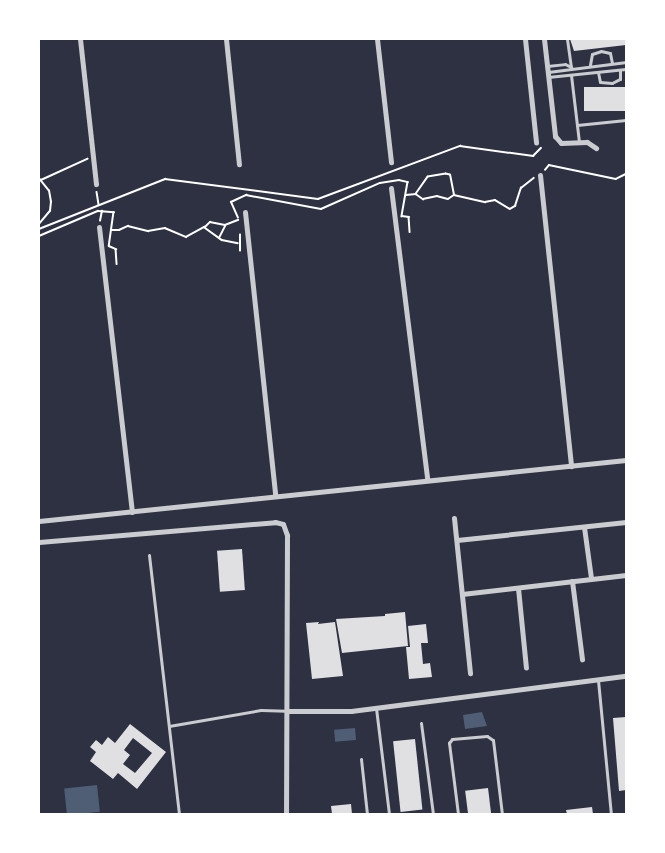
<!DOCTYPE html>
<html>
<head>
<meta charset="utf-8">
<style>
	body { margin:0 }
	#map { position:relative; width:665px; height:853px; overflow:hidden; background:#2d3142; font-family:"Space Grotesk",sans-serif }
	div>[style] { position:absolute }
	.water>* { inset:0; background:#4f5d75; transform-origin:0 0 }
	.building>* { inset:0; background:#e0e0e3; transform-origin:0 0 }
	.path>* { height:1.5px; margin:-0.75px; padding:0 0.75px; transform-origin:0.75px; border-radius:0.75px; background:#fff }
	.service>* { height:3px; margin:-1.5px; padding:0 1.5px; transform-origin:1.5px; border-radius:1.5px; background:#caccd0 }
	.minor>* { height:5px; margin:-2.5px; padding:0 2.5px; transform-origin:2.5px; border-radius:2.5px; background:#caccd0 }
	span { translate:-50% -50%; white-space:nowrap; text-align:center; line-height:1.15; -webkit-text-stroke:5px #fff; paint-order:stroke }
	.frame { position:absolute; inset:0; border:40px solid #fff; pointer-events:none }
</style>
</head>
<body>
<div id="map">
	<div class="water">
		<i style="clip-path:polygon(482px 712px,487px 726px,465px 729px,463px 715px)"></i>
		<i style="left:355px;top:728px;width:12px;height:21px;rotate:85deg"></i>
		<i style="left:97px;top:785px;width:27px;height:33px;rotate:84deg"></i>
	</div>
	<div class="building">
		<i style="clip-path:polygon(570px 39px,626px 39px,626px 45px,574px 51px)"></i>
		<i style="left:626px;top:87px;width:24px;height:42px;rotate:90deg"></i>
		<i style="left:242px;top:549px;width:41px;height:25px;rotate:86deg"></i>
		<i style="clip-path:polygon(405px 612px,408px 646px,342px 653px,336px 619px,385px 616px,385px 614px)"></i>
		<i style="clip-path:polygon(319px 622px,318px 624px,335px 622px,343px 676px,312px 679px,306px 623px)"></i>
		<i style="clip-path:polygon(426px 624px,428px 643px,421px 643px,423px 664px,430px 663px,432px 677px,409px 679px,406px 647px,410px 647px,408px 626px)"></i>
		<i style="clip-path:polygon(626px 717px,626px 790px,619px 791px,613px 718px)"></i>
		<i style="clip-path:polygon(evenodd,130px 724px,166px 752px,137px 789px,118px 773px,113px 779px,90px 761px,96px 752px,90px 747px,96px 740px,102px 745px,108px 737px,115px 743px,130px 724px,133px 738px,152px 753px,135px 773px,123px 764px,130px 755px,124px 750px,133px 738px)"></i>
		<i style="left:415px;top:739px;width:71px;height:22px;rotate:84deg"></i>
		<i style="left:488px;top:788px;width:26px;height:23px;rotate:83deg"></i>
		<i style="clip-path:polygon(351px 804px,352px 814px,332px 814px,331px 806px)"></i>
		<i style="clip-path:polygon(592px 807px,593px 814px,567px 814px,566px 810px)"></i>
	</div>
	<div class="path">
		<i style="left:545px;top:170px;width:6px;rotate:-51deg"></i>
		<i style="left:549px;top:165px;width:68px;rotate:11.8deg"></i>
		<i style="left:616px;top:179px;width:11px;rotate:-27deg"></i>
		<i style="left:39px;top:178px;width:3px;rotate:45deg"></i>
		<i style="left:41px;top:180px;width:51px;rotate:-24.5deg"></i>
		<i style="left:97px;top:192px;width:13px;rotate:81deg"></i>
		<i style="left:406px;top:195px;width:10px;rotate:-6deg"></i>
		<i style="left:454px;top:195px;width:20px;rotate:-101deg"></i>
		<i style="left:450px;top:175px;width:4px;rotate:-166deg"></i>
		<i style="left:446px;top:174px;width:18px;rotate:171deg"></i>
		<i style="left:428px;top:177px;width:21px;rotate:125deg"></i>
		<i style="left:416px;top:194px;width:9px;rotate:36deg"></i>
		<i style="left:423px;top:199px;width:14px;rotate:-12deg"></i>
		<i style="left:437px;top:196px;width:11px;rotate:15deg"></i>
		<i style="left:448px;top:199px;width:7px;rotate:-34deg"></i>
		<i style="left:454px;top:195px;width:32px;rotate:13deg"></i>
		<i style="left:485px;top:202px;width:10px;rotate:-11deg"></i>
		<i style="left:495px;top:200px;width:17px;rotate:31deg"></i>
		<i style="left:510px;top:209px;width:6px;rotate:-31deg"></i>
		<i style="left:515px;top:206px;width:19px;rotate:-72deg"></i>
		<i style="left:521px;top:188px;width:16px;rotate:-38deg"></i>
		<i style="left:238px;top:218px;width:17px;rotate:-114deg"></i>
		<i style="left:231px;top:202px;width:17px;rotate:-25deg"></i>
		<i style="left:246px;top:195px;width:76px;rotate:10.6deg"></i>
		<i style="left:321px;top:209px;width:64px;rotate:-23.8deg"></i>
		<i style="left:380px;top:183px;width:19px;rotate:-9deg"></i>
		<i style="left:399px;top:180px;width:9px;rotate:13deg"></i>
		<i style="left:408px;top:182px;width:35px;rotate:100deg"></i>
		<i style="left:402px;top:216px;width:7px;rotate:8deg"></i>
		<i style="left:409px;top:217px;width:15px;rotate:86deg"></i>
		<i style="left:100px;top:221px;width:10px;rotate:-79deg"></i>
		<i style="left:39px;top:224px;width:17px;rotate:-50deg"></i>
		<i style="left:50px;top:211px;width:9px;rotate:-84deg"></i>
		<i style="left:51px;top:202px;width:11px;rotate:-100deg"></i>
		<i style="left:49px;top:191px;width:13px;rotate:-129deg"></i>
		<i style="left:205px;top:227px;width:7px;rotate:-45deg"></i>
		<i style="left:210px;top:222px;width:15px;rotate:11deg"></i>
		<i style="left:225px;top:225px;width:14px;rotate:-21deg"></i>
		<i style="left:39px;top:229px;width:136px;rotate:-21.6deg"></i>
		<i style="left:165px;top:179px;width:154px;rotate:7.4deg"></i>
		<i style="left:318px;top:199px;width:152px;rotate:-20.5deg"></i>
		<i style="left:460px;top:146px;width:74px;rotate:7.8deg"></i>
		<i style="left:533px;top:156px;width:11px;rotate:-45deg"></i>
		<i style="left:111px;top:230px;width:8px"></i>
		<i style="left:119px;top:230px;width:10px;rotate:-24deg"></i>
		<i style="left:128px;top:226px;width:21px;rotate:14deg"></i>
		<i style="left:148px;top:231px;width:17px;rotate:-10deg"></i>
		<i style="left:165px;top:228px;width:23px;rotate:23deg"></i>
		<i style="left:186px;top:237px;width:21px;rotate:-29deg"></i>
		<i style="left:204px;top:227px;width:22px;rotate:36deg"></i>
		<i style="left:222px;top:240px;width:16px;rotate:11deg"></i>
		<i style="left:39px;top:236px;width:64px;rotate:-23deg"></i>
		<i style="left:98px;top:211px;width:16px;rotate:4deg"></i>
		<i style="left:114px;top:212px;width:34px;rotate:98deg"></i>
		<i style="left:109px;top:246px;width:8px;rotate:23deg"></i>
		<i style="left:116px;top:249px;width:15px;rotate:86deg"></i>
		<i style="left:219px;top:238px;width:13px;rotate:-63deg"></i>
		<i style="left:240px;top:251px;width:16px;rotate:-90deg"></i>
	</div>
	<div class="service">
		<i style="left:567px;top:39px;width:28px;rotate:82deg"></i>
		<i style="left:590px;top:65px;width:11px;rotate:-80deg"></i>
		<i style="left:592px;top:54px;width:9px;rotate:-18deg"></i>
		<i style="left:601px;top:51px;width:9px;rotate:13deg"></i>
		<i style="left:610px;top:53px;width:10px;rotate:79deg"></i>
		<i style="left:547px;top:66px;width:18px;rotate:-6deg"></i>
		<i style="left:565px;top:64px;width:7px;rotate:27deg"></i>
		<i style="left:548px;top:72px;width:79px;rotate:-7.3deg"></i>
		<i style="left:598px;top:72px;width:10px;rotate:79deg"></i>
		<i style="left:600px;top:82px;width:12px;rotate:5deg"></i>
		<i style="left:612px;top:83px;width:9px;rotate:-27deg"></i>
		<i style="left:620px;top:79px;width:9px;rotate:-90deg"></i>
		<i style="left:571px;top:75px;width:67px;rotate:83.2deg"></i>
		<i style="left:548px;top:77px;width:78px;rotate:-5.9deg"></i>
		<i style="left:577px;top:125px;width:49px;rotate:-5.8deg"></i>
		<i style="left:149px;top:555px;width:261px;rotate:83.4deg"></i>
		<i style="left:598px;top:680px;width:135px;rotate:84.5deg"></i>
		<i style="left:376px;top:708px;width:107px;rotate:83deg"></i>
		<i style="left:421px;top:723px;width:92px;rotate:82.5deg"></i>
		<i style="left:169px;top:726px;width:93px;rotate:-9.9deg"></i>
		<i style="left:261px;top:710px;width:25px;rotate:2deg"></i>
		<i style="left:361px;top:759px;width:55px;rotate:83.8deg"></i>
		<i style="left:458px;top:814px;width:72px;rotate:-97.2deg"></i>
		<i style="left:449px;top:743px;width:5px;rotate:-53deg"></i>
		<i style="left:452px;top:739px;width:35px;rotate:-5deg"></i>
		<i style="left:487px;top:736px;width:7px;rotate:34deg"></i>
		<i style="left:493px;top:740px;width:75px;rotate:83.1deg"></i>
	</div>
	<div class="minor">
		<i style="left:80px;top:39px;width:146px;rotate:83.7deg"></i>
		<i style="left:226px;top:39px;width:126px;rotate:84.1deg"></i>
		<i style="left:377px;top:39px;width:124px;rotate:83.5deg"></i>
		<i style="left:525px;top:39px;width:104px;rotate:83.9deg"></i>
		<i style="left:544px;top:39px;width:98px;rotate:83.5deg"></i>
		<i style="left:555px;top:136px;width:9px;rotate:49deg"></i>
		<i style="left:561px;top:143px;width:26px;rotate:-2deg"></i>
		<i style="left:587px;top:142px;width:11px;rotate:34deg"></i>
		<i style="left:540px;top:175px;width:293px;rotate:83.9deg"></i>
		<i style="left:391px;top:188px;width:293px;rotate:82.9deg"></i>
		<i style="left:245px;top:212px;width:285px;rotate:83.9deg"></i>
		<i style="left:99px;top:227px;width:287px;rotate:83.4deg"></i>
		<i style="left:454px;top:518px;width:156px;rotate:84.1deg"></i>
		<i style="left:39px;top:521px;width:590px;rotate:-5.93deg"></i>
		<i style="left:584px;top:527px;width:51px;rotate:82.2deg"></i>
		<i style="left:457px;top:540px;width:170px;rotate:-6.1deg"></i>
		<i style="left:39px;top:542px;width:237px;rotate:-4.8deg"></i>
		<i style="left:275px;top:522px;width:8px;rotate:14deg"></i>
		<i style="left:283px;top:524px;width:12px;rotate:70deg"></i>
		<i style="left:287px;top:535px;width:279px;rotate:90.2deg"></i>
		<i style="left:572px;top:581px;width:79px;rotate:82.7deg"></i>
		<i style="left:518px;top:588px;width:80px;rotate:84.3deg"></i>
		<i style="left:462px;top:594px;width:165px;rotate:-6.6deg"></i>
		<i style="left:288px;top:711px;width:63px"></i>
		<i style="left:351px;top:711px;width:277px;rotate:-7.3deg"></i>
	</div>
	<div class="frame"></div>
</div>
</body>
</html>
